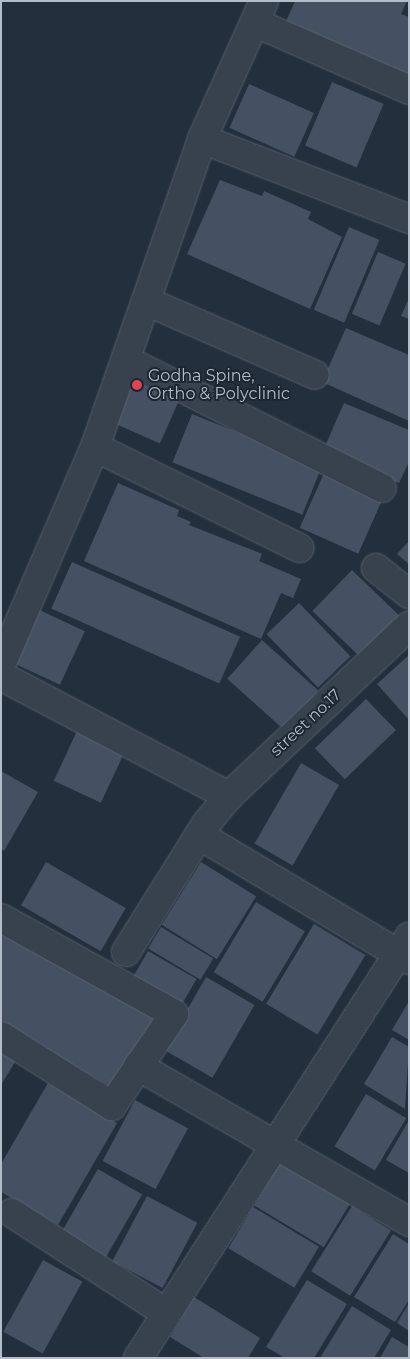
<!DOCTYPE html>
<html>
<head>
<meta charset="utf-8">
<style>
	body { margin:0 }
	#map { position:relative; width:410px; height:1359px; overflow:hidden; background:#242f3e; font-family:Montserrat,sans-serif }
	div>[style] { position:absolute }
	.building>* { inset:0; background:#455162; transform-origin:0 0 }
	.roads { filter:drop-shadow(0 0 1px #565f6c) drop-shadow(0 0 1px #565f6c) }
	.street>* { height:28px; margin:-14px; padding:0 14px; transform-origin:14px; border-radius:14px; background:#38414e }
	.dots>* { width:14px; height:14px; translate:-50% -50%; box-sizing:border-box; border:2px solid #1d2633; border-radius:50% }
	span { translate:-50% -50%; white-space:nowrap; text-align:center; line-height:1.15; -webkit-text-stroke:4px #1d2633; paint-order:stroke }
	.poi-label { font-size:16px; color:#b4bcc9 }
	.left { translate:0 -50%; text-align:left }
	.street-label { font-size:16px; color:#b4bcc9 }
	.frame { position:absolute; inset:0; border:2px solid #b4bcc9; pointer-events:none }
</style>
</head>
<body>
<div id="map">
	<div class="building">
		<i style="clip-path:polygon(295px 1px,407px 1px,401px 14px,409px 17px,409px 84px,283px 28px)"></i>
		<i style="left:332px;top:82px;width:56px;height:69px;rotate:23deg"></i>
		<i style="left:249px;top:84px;width:71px;height:48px;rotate:24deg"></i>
		<i style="clip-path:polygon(220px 180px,262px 196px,264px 191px,311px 212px,308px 219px,342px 237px,310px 309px,187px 254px)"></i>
		<i style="left:349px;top:227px;width:33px;height:90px;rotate:23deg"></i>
		<i style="left:378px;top:252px;width:30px;height:67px;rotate:23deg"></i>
		<i style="clip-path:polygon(409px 298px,409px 319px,401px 316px)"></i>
		<i style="clip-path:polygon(346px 328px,409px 355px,409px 421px,322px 382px)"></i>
		<i style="left:132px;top:371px;width:55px;height:55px;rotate:24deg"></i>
		<i style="clip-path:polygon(344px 403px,409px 430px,409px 462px,399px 483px,322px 453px)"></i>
		<i style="left:192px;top:414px;width:140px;height:52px;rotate:22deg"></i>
		<i style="left:325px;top:471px;width:64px;height:62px;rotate:24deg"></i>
		<i style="clip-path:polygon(118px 483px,179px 510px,177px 516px,191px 522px,189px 525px,262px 554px,259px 561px,301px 579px,293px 598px,281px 593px,261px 639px,84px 561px)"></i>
		<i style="clip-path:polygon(409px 541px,409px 564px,397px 554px)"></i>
		<i style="left:72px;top:562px;width:184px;height:51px;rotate:24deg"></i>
		<i style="left:352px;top:570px;width:66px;height:57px;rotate:44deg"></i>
		<i style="left:299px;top:603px;width:74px;height:45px;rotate:46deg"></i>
		<i style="left:35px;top:608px;width:55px;height:59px;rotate:25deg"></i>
		<i style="left:262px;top:640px;width:76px;height:52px;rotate:42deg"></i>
		<i style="clip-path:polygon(409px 655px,409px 720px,377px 684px)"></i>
		<i style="left:366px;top:699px;width:43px;height:71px;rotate:46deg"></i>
		<i style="left:77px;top:731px;width:52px;height:55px;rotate:25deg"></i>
		<i style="left:301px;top:763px;width:44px;height:93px;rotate:30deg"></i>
		<i style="clip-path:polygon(1px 771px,38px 792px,4px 851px,1px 849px)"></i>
		<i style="left:46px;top:862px;width:92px;height:50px;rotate:30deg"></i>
		<i style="left:201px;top:862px;width:65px;height:74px;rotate:32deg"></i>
		<i style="left:256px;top:902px;width:57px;height:82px;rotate:31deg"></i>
		<i style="left:314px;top:924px;width:60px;height:93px;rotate:31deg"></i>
		<i style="left:161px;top:927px;width:61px;height:25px;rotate:31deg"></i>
		<i style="clip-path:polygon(1px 928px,157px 1018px,116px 1090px,1px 1024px)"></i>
		<i style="left:148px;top:951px;width:56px;height:32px;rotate:30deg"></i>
		<i style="left:206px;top:977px;width:56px;height:84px;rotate:30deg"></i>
		<i style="clip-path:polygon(409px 1001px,409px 1040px,392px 1030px)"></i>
		<i style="clip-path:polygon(392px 1037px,409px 1047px,405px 1109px,364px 1084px)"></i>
		<i style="clip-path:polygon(1px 1046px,18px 1057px,1px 1085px)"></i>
		<i style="clip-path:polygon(48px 1083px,117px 1123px,58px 1225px,1px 1192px,1px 1164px)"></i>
		<i style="left:366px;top:1094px;width:47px;height:61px;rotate:31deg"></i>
		<i style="left:135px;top:1100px;width:60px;height:69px;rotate:28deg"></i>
		<i style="clip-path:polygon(409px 1120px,409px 1173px,386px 1160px)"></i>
		<i style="left:281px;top:1161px;width:81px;height:52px;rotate:31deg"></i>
		<i style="left:98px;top:1169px;width:51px;height:72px;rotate:30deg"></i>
		<i style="left:147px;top:1196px;width:57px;height:74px;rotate:28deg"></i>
		<i style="left:352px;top:1206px;width:46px;height:77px;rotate:32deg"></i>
		<i style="left:253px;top:1207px;width:77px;height:48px;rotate:31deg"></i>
		<i style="clip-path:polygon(393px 1234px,409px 1244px,409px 1300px,395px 1322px,354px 1297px)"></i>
		<i style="left:43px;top:1260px;width:45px;height:82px;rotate:29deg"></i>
		<i style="clip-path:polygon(307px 1280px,347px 1304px,314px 1358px,285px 1358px,266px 1347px)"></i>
		<i style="clip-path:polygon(194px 1297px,260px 1338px,248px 1358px,204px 1358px,170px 1337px)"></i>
		<i style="clip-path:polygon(409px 1303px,409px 1331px,397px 1323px)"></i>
		<i style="clip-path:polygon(352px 1306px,391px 1330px,374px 1358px,320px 1358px)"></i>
		<i style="clip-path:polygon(392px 1337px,409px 1347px,409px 1358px,380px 1358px)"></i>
	</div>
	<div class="roads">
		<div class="street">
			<i style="left:256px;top:23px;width:167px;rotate:23.6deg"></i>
			<i style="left:202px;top:139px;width:222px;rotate:21.1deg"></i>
			<i style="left:146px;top:301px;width:184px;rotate:23.6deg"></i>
			<i style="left:126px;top:360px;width:286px;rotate:26.6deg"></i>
			<i style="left:95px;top:447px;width:228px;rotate:26.3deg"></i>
			<i style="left:376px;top:568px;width:42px;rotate:38.2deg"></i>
			<i style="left:1px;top:665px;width:237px;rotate:-66.7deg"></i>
			<i style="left:95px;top:447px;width:326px;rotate:-70.8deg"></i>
			<i style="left:202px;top:139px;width:151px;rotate:-65.8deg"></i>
			<i style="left:1px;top:676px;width:258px;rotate:27.8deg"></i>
			<i style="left:199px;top:835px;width:244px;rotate:30.8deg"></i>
			<i style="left:1px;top:918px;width:198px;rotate:29deg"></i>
			<i style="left:174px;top:1014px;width:111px;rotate:124deg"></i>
			<i style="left:112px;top:1106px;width:131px;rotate:-147.8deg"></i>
			<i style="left:126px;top:952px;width:151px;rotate:-58deg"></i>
			<i style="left:206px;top:824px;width:36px;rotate:-51deg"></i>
			<i style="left:229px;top:796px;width:248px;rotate:-43.4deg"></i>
			<i style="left:138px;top:1066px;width:313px;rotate:29.9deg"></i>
			<i style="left:12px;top:1213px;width:184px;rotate:33deg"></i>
			<i style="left:138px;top:1358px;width:501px;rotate:-57.23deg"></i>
		</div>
	</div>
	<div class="dots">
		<i style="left:137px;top:385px;background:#e0444e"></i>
	</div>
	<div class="poi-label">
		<span class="left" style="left:148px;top:385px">Godha Spine,<br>Ortho &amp; Polyclinic</span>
	</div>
	<div class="street-label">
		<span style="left:306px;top:723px;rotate:-43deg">street no.17</span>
	</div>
	<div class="frame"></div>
</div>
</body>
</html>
